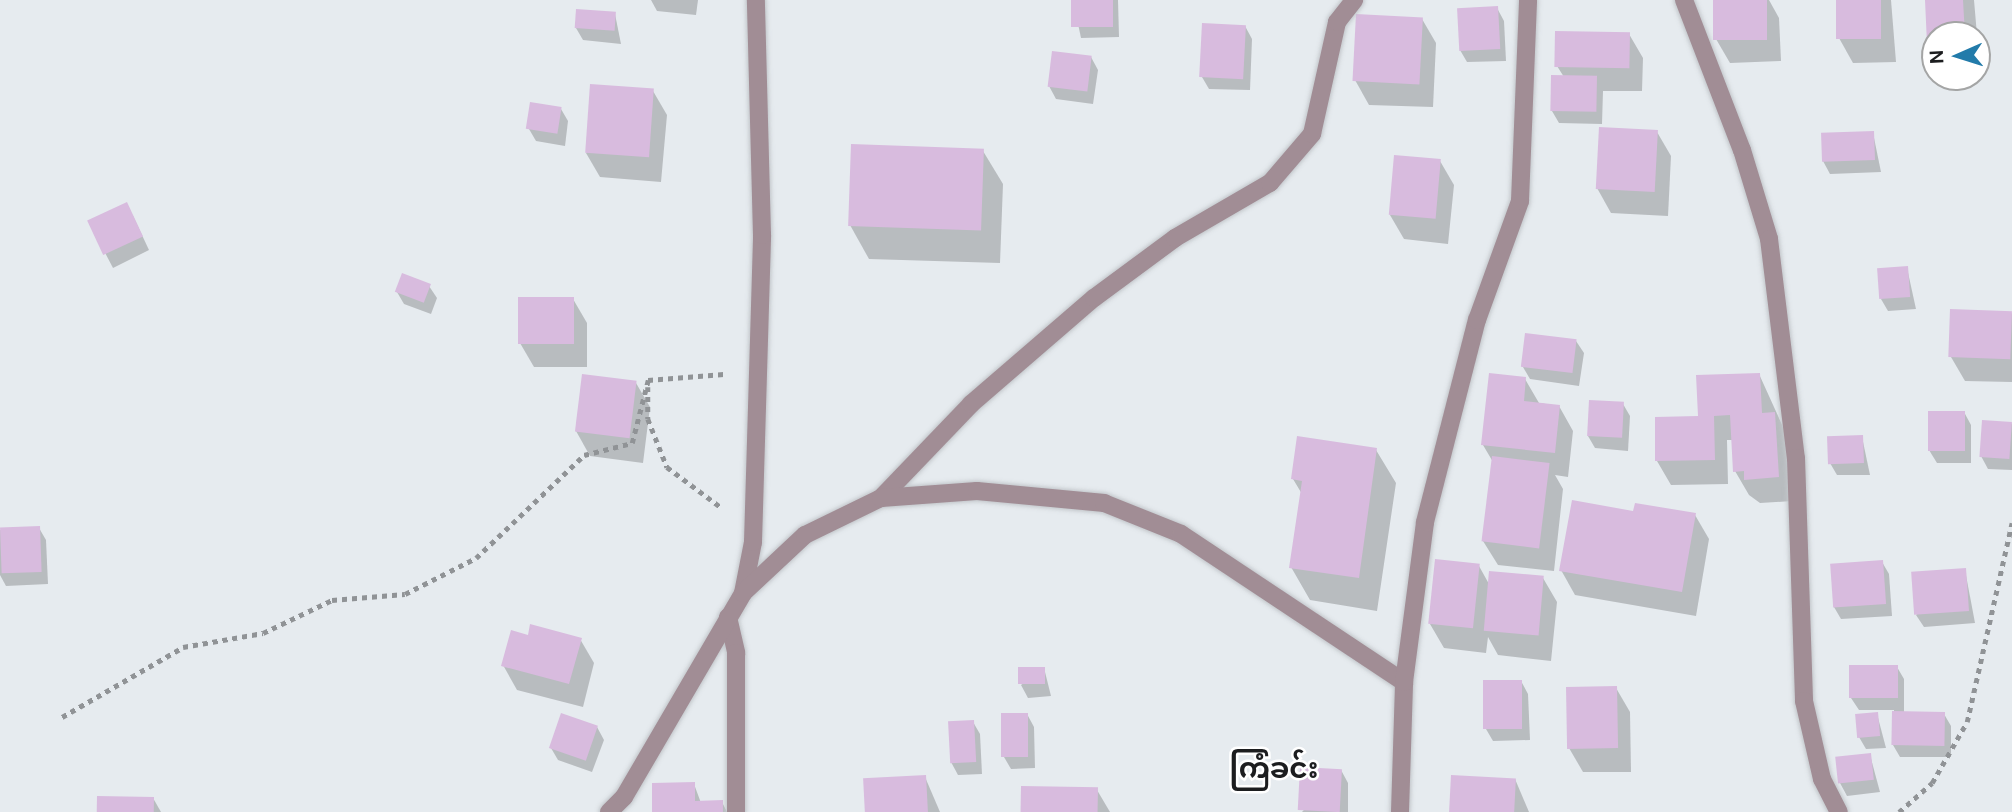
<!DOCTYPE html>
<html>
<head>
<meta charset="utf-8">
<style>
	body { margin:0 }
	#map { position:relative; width:2012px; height:812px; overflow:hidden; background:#e6ebef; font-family:"DM Sans","Noto Sans Myanmar",sans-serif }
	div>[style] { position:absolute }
	.shadow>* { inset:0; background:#0003 }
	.building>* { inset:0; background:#d8bbde; transform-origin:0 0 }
	.path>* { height:4.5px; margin-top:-2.25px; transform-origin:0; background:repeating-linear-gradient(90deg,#909396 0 5px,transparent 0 10px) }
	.roads { filter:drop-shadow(0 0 2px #c2c6ca) drop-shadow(0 0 2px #c2c6ca) }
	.minor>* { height:18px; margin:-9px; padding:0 9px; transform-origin:9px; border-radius:9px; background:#a18d95 }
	span { translate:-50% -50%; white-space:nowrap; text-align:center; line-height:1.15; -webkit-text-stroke:5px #fff; paint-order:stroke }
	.quarter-label { font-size:28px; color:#1c1d1f; font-weight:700 }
	.north { position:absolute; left:1921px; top:21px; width:70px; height:70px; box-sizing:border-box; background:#fff; border:2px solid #a4a5a5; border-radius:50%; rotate:267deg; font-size:19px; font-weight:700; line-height:28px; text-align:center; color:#1c1d1f }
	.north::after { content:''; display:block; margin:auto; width:24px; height:32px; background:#227baa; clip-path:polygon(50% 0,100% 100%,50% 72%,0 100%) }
</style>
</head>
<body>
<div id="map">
	<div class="shadow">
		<i style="clip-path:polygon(651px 0,698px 0,696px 15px,657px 11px)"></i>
		<i style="clip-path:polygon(1073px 0,1118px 0,1119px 37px,1081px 38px)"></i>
		<i style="clip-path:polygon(1715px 0,1769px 0,1779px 18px,1781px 61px,1730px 63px,1716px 39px)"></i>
		<i style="clip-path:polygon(1838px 0,1891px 0,1896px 62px,1853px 63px,1839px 38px)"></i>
		<i style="clip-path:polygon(1927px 0,1974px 0,1977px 35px,1935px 35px,1935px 54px)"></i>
		<i style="clip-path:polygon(1497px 8px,1504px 21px,1506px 61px,1467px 62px,1460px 50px)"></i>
		<i style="clip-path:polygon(615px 14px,621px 44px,583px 40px,576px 28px)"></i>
		<i style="clip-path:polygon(1422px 19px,1436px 43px,1433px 107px,1369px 105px,1355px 80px)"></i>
		<i style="clip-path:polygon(1245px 26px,1252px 39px,1250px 90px,1209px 89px,1202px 77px)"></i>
		<i style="clip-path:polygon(1629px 34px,1643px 58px,1642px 91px,1603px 91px,1602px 124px,1559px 123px,1552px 111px,1564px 77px,1557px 66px)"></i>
		<i style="clip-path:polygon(1091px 57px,1098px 70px,1093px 104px,1056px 99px,1049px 86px)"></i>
		<i style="clip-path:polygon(653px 91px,667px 115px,661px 182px,600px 177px,586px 153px)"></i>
		<i style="clip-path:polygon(561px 109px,568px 121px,565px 146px,536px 141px,529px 129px)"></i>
		<i style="clip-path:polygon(1657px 132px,1671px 156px,1668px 216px,1611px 213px,1597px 188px)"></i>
		<i style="clip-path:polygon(1873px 133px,1881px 172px,1830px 174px,1823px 161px)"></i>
		<i style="clip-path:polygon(983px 151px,1003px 184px,1000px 263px,869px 259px,850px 225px)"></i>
		<i style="clip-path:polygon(1440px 161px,1454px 185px,1448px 244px,1404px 239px,1390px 215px)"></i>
		<i style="clip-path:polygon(133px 216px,149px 250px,113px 268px,89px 222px)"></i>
		<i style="clip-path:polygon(1907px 268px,1916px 309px,1888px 311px,1881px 299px)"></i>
		<i style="clip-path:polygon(429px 286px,437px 298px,431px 314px,404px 304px,397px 292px)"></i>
		<i style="clip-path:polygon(573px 299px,587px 323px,587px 367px,534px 367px,520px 343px)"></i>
		<i style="clip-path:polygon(2012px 313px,2012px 382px,1965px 381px,1951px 357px)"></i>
		<i style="clip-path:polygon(1576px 341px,1584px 353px,1579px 386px,1530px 379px,1523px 367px)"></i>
		<i style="clip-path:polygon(1759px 374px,1788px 438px,1792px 501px,1760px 503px,1749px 495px,1735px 471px,1733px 440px,1727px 440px,1728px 484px,1671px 485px,1657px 461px,1700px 418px)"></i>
		<i style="clip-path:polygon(1525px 379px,1539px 403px,1559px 406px,1573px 431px,1568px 477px,1555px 475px,1563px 489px,1554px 571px,1498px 565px,1483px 541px,1493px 462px,1483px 445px)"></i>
		<i style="clip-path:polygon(636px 383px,650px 407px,643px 463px,590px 456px,576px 431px)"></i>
		<i style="clip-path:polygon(1623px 404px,1630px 416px,1628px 451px,1595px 448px,1588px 436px)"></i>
		<i style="clip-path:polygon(1964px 412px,1971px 425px,1971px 463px,1937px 463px,1929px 450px)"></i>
		<i style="clip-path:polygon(2012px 423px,2012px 470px,1988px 469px,1981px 456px)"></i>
		<i style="clip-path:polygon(1862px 437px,1870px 475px,1837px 475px,1830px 463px)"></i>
		<i style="clip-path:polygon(1376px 450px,1396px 483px,1377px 611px,1310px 600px,1291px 567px,1302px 494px,1293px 479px)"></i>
		<i style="clip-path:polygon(1695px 515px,1709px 539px,1696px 616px,1575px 595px,1561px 570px)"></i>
		<i style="clip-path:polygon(39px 528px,46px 540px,48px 584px,6px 586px,0 575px,0 530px)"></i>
		<i style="clip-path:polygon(1882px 562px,1889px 574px,1892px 616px,1841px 619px,1834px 607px)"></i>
		<i style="clip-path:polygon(1479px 566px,1489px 584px,1543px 578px,1557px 602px,1551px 661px,1498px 655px,1488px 637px,1486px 653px,1444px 648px,1430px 624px)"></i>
		<i style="clip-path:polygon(1965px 570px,1975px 623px,1924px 627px,1916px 615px)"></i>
		<i style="clip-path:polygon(529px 637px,580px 639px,594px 663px,583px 707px,517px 690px,503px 665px)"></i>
		<i style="clip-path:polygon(1897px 667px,1904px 679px,1904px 713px,1944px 714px,1951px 726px,1951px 757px,1900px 757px,1893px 745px,1894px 710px,1859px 710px,1851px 698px)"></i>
		<i style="clip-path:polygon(1044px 668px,1051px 696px,1028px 698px,1021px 685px)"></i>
		<i style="clip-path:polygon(1521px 681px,1528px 694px,1530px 740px,1493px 741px,1486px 729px)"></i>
		<i style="clip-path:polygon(1616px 688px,1630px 712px,1631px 772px,1583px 772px,1569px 748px)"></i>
		<i style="clip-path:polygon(1027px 714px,1034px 727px,1035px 768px,1011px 769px,1004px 757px)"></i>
		<i style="clip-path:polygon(1877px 714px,1886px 748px,1866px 749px,1859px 737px)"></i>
		<i style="clip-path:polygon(973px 722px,980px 734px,982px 774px,958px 775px,951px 762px)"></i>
		<i style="clip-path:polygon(597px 727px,604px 740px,592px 772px,558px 760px,551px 748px)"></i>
		<i style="clip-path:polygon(1870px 755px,1880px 792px,1847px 796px,1840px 783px)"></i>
		<i style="clip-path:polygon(1341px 770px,1348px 783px,1348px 812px,1302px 812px)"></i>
		<i style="clip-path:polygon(925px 777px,940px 812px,866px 812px)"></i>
		<i style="clip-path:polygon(1515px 779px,1529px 812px,1452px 812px)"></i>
		<i style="clip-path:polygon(694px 784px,701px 803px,722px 802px,727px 812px,654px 812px)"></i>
		<i style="clip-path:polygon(1097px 790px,1110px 812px,1022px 812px)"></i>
		<i style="clip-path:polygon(153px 798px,161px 812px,98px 812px)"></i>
	</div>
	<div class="building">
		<i style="left:1071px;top:0;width:42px;height:27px"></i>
		<i style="left:1713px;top:0;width:54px;height:40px"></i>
		<i style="left:1836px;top:0;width:45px;height:39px"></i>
		<i style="clip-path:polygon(1925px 0,1963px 0,1965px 35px,1935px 35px,1935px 44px,1927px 44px)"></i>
		<i style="left:1498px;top:6px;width:43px;height:41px;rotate:87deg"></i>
		<i style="left:576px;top:9px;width:40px;height:19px;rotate:4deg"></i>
		<i style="left:1356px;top:14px;width:67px;height:67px;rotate:3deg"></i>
		<i style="left:1202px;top:23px;width:44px;height:54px;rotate:3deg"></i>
		<i style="left:1555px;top:31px;width:75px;height:36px;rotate:1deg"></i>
		<i style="left:1052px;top:51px;width:40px;height:36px;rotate:7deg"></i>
		<i style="left:1551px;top:75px;width:46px;height:36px;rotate:1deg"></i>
		<i style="left:590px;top:84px;width:64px;height:69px;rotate:4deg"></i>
		<i style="left:530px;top:102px;width:32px;height:27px;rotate:9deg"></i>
		<i style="left:1599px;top:127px;width:59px;height:62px;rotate:3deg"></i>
		<i style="left:1874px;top:131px;width:29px;height:53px;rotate:88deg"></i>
		<i style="left:851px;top:144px;width:133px;height:82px;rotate:2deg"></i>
		<i style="left:1394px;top:155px;width:47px;height:60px;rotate:5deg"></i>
		<i style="left:127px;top:202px;width:38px;height:44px;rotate:65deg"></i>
		<i style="left:1908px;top:266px;width:31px;height:31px;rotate:86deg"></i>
		<i style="left:402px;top:273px;width:31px;height:20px;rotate:21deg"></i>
		<i style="left:518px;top:297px;width:56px;height:47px"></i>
		<i style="left:1950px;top:309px;width:62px;height:48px;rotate:2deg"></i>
		<i style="left:1525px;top:333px;width:52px;height:34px;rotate:7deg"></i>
		<i style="clip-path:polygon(1489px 373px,1526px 377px,1524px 401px,1560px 405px,1555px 453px,1481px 445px)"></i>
		<i style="clip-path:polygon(1760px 373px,1762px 413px,1775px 412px,1779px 477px,1744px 480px,1744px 471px,1733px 472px,1730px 415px,1714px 416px,1715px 460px,1655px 461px,1655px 417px,1698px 416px,1696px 375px)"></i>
		<i style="left:582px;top:374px;width:55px;height:58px;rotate:7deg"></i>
		<i style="left:1589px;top:400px;width:35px;height:36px;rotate:3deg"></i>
		<i style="left:1928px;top:411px;width:37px;height:40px"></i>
		<i style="left:1982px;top:420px;width:30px;height:37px;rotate:4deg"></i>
		<i style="left:1863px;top:435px;width:28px;height:36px;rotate:88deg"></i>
		<i style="clip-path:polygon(1297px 436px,1377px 448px,1359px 578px,1289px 568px,1302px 481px,1291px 479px)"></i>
		<i style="left:1492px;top:456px;width:58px;height:86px;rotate:7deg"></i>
		<i style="clip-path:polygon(1572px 500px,1633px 511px,1635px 503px,1696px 513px,1682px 592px,1559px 571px)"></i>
		<i style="left:40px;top:526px;width:46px;height:40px;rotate:88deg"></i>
		<i style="left:1435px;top:559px;width:45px;height:65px;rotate:6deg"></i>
		<i style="left:1883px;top:560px;width:44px;height:53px;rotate:86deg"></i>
		<i style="left:1966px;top:568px;width:43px;height:55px;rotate:86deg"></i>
		<i style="left:1489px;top:571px;width:55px;height:60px;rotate:5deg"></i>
		<i style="clip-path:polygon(530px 624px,582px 638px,569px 684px,501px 666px,511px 630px,528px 635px)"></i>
		<i style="left:1849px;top:665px;width:49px;height:33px"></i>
		<i style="left:1045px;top:667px;width:17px;height:27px;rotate:90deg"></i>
		<i style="left:1483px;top:680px;width:39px;height:49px"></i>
		<i style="left:1617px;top:686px;width:62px;height:51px;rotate:89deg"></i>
		<i style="left:1892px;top:711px;width:53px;height:34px;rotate:1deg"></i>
		<i style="left:1878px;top:712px;width:24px;height:23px;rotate:85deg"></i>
		<i style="left:561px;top:713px;width:39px;height:37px;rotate:19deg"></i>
		<i style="left:1001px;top:713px;width:27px;height:44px"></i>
		<i style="left:974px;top:720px;width:42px;height:26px;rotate:87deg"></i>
		<i style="left:1871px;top:753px;width:27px;height:36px;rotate:84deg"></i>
		<i style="left:1300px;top:767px;width:42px;height:43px;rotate:3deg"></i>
		<i style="left:926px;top:775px;width:37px;height:63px;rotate:87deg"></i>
		<i style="left:1451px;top:775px;width:65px;height:37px;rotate:3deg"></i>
		<i style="clip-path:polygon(695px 782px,695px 801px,723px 800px,723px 812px,652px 812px,652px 783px)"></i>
		<i style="left:1021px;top:786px;width:77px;height:26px;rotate:1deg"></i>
		<i style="left:97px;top:796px;width:57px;height:16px;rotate:1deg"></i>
	</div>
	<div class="path">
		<i style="left:648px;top:380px;width:76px;rotate:-4.5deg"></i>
		<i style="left:648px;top:387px;width:32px;rotate:90deg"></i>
		<i style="left:648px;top:419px;width:52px;rotate:68.4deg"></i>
		<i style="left:667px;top:467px;width:69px;rotate:36.7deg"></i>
		<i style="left:62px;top:717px;width:140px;rotate:-30deg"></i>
		<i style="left:183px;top:647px;width:81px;rotate:-9.9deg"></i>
		<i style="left:263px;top:633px;width:76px;rotate:-25.6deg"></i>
		<i style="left:332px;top:600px;width:73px;rotate:-4.7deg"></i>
		<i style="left:405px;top:594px;width:80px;rotate:-26.9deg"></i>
		<i style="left:476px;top:558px;width:149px;rotate:-43.6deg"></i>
		<i style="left:584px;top:455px;width:49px;rotate:-14deg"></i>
		<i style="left:632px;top:443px;width:65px;rotate:-75.7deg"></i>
		<i style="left:1899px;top:812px;width:44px;rotate:-41.3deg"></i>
		<i style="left:1932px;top:783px;width:70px;rotate:-60.2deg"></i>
		<i style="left:1967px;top:722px;width:204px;rotate:-77.3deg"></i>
	</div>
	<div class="roads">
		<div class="minor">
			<i style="left:1684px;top:0;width:161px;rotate:68.9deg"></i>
			<i style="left:1742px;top:150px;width:93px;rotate:73.1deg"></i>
			<i style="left:1769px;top:239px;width:221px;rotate:83deg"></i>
			<i style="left:1796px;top:458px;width:243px;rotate:88.1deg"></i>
			<i style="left:1804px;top:701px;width:80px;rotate:77deg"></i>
			<i style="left:1822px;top:779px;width:37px;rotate:63deg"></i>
			<i style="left:881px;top:498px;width:130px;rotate:-46.2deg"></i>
			<i style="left:971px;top:404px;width:162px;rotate:-40.8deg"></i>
			<i style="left:1094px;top:298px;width:101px;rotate:-36.5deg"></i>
			<i style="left:1175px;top:238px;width:110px;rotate:-30.1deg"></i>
			<i style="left:1270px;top:183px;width:65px;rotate:-49.4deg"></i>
			<i style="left:1312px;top:134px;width:115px;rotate:-77.4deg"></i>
			<i style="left:1337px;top:22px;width:28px;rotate:-52deg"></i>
			<i style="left:743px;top:593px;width:52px;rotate:-78.9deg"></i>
			<i style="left:753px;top:542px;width:307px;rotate:-88.3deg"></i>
			<i style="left:762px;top:235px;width:235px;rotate:-91.5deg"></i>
			<i style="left:728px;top:617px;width:37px;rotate:77deg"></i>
			<i style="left:736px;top:653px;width:159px;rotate:90deg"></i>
			<i style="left:609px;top:812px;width:21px;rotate:-45deg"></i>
			<i style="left:624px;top:797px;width:236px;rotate:-59.7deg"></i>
			<i style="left:743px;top:593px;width:85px;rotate:-43.1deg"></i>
			<i style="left:805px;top:535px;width:85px;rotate:-26deg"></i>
			<i style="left:881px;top:498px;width:96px;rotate:-4.2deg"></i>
			<i style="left:977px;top:491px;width:128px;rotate:5.4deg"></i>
			<i style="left:1104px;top:503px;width:83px;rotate:21.9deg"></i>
			<i style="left:1181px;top:534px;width:268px;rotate:33.6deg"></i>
			<i style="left:1400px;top:812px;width:130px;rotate:-88.2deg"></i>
			<i style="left:1404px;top:682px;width:161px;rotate:-82.5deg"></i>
			<i style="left:1425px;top:522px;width:209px;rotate:-75.6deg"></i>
			<i style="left:1477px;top:320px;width:127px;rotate:-70.1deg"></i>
			<i style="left:1520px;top:201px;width:201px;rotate:-87.7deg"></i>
		</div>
	</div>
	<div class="quarter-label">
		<span style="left:1274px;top:769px">ကြံခင်း</span>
	</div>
	<div class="north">N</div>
</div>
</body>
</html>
